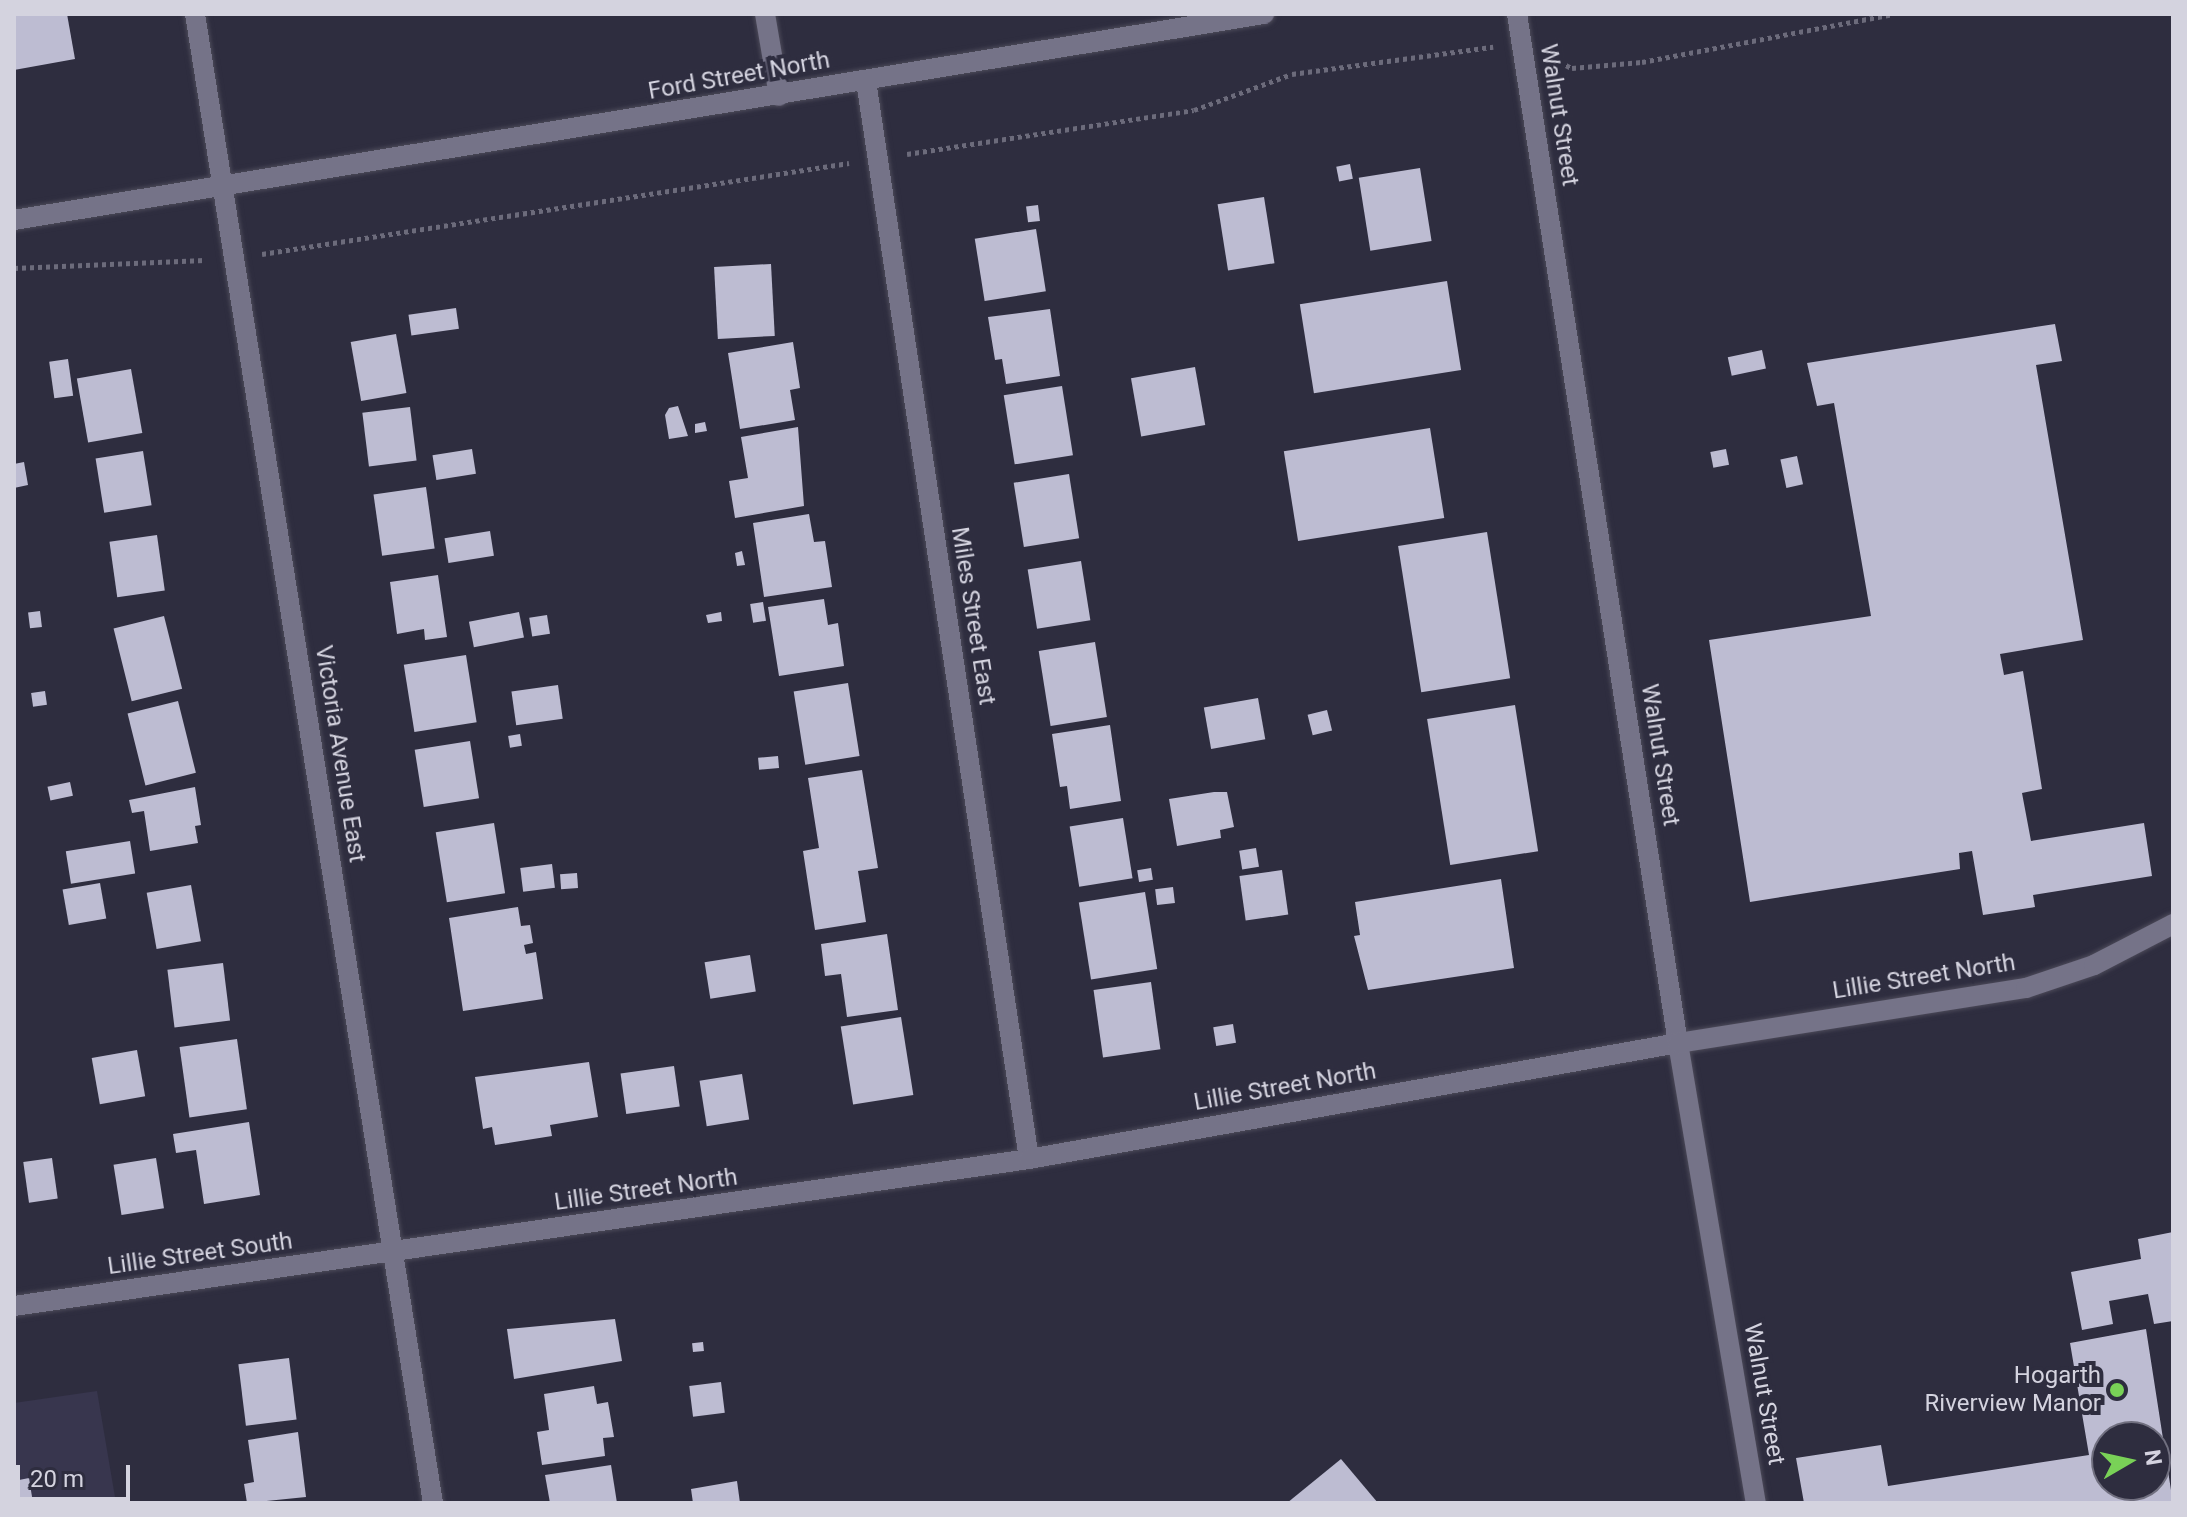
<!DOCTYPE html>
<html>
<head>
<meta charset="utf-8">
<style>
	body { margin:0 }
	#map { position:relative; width:2187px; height:1517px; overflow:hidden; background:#2e2d3f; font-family:Roboto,sans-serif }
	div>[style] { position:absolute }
	.built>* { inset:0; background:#38364e }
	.building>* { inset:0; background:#bdbcd2; transform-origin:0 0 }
	.path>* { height:5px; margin-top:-2.5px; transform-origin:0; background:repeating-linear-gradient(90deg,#6c6b7b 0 4px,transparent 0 8px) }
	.roads { filter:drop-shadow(0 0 2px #4c4a59) drop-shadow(0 0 2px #4c4a59) }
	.minor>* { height:20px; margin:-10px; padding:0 10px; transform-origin:10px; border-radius:10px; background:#757388 }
	.dots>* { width:22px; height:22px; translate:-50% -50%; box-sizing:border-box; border:4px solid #2e2d3f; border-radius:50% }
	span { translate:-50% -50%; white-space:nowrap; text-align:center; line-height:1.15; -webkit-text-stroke:8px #2e2d3f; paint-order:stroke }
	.street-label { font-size:24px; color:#d4d3df }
	.poi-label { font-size:24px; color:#d4d3df }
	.right { translate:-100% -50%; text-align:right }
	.frame { position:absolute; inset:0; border:16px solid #d4d3df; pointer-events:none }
	.north { position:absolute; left:2091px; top:1421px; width:80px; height:80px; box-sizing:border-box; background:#2e2d3f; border:2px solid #706f7f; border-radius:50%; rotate:81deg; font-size:22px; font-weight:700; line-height:32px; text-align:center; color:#d4d3df }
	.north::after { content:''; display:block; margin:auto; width:28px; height:36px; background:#79d157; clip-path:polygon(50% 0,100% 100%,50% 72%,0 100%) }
	.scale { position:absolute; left:16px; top:1465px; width:114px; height:36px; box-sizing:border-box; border:4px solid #d4d3df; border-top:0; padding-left:10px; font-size:24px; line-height:28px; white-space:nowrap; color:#d4d3df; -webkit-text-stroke:6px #2e2d3f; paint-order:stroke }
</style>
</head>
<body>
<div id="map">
	<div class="built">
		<i style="clip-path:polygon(97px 1391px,116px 1503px,14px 1503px,14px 1403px)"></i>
	</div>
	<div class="building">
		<i style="clip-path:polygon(14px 14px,67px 14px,75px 59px,14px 70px)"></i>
		<i style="left:1350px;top:164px;width:15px;height:14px;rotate:79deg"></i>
		<i style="left:1420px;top:168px;width:74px;height:62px;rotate:81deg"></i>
		<i style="left:1264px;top:197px;width:67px;height:47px;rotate:81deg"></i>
		<i style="left:1038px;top:205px;width:16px;height:12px;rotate:83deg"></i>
		<i style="left:1036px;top:229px;width:63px;height:62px;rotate:81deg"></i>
		<i style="left:771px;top:264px;width:72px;height:57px;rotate:87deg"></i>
		<i style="left:1447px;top:281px;width:90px;height:149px;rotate:81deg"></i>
		<i style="left:456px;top:308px;width:21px;height:48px;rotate:82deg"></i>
		<i style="clip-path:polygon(1050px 309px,1060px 376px,1006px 384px,1002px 359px,995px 360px,988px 317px)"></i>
		<i style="clip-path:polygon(2055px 324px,2062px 361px,2036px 365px,2083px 640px,2000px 654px,2004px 675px,2023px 671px,2042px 789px,2022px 793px,2031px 841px,2144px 823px,2152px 876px,2033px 895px,2035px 907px,1983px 915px,1972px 851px,1959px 853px,1960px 869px,1750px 902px,1709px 640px,1871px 616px,1834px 403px,1817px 406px,1807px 363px)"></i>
		<i style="left:396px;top:334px;width:60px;height:46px;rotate:80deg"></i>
		<i style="clip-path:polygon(793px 342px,800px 388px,790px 390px,795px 420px,740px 429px,728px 353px)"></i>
		<i style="left:1762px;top:350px;width:19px;height:35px;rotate:78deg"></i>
		<i style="left:68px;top:359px;width:37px;height:19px;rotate:82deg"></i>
		<i style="left:1195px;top:367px;width:59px;height:65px;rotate:80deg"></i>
		<i style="left:131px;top:369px;width:65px;height:55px;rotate:80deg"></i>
		<i style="left:1062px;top:386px;width:70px;height:59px;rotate:81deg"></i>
		<i style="clip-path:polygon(678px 406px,688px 436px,669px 439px,665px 415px,669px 408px)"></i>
		<i style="left:410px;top:407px;width:54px;height:48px;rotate:83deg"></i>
		<i style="clip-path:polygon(705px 422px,707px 431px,695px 433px,695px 424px)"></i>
		<i style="clip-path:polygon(798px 427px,804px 506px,735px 518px,729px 481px,748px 478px,741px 437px)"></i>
		<i style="left:1430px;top:428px;width:91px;height:148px;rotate:81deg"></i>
		<i style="left:472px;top:449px;width:25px;height:40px;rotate:81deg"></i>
		<i style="left:1726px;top:449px;width:16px;height:16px;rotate:79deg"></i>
		<i style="left:143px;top:451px;width:55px;height:48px;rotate:81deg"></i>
		<i style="left:1797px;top:456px;width:29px;height:17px;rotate:78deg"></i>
		<i style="clip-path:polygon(24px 462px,28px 485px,14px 488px,14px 464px)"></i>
		<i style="left:1069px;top:474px;width:65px;height:56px;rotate:81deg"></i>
		<i style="left:426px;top:487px;width:62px;height:53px;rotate:82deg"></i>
		<i style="clip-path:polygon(809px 514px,814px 542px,825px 541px,832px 587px,764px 597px,753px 523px)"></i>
		<i style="left:490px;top:531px;width:25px;height:46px;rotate:81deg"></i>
		<i style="left:1487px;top:532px;width:148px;height:90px;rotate:81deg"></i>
		<i style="left:157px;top:535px;width:56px;height:48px;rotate:82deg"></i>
		<i style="clip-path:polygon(742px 551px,745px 565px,737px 566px,735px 553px)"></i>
		<i style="left:1081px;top:561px;width:60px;height:54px;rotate:81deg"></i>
		<i style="clip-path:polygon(438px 575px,447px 637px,425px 640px,424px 629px,397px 634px,390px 582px)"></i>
		<i style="clip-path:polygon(824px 599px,828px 625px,838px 623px,844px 666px,779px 676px,768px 607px)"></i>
		<i style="left:763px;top:602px;width:19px;height:13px;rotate:81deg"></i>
		<i style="left:40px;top:611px;width:16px;height:12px;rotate:83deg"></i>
		<i style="left:519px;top:612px;width:26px;height:51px;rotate:79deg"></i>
		<i style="clip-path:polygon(721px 612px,722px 621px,708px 623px,706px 615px)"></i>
		<i style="left:547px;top:615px;width:19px;height:18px;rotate:81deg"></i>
		<i style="left:164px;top:616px;width:75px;height:52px;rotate:76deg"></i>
		<i style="left:1095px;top:642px;width:76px;height:57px;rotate:81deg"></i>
		<i style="left:466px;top:655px;width:68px;height:63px;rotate:81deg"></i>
		<i style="left:848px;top:683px;width:74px;height:55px;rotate:81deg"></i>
		<i style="left:558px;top:685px;width:34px;height:47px;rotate:82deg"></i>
		<i style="left:45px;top:691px;width:14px;height:14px;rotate:82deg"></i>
		<i style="left:1258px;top:698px;width:42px;height:55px;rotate:80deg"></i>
		<i style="left:178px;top:701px;width:74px;height:52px;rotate:76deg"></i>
		<i style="left:1515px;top:705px;width:148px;height:89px;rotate:81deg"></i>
		<i style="left:1327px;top:710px;width:21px;height:20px;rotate:76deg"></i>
		<i style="clip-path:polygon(1110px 725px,1121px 801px,1070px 809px,1067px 786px,1060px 787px,1052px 734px)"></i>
		<i style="left:520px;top:734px;width:12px;height:12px;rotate:81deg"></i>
		<i style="left:470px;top:741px;width:58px;height:56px;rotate:81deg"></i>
		<i style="left:778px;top:756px;width:12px;height:20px;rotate:85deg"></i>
		<i style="clip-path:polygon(862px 770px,878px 868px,858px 871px,866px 922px,815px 930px,803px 851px,819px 848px,808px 778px)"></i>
		<i style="left:70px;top:782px;width:14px;height:23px;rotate:78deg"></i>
		<i style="clip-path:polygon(195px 787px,201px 825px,195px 826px,198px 843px,150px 851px,144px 811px,132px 813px,129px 800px)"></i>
		<i style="clip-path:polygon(1214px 792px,1227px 792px,1234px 827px,1220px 830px,1221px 838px,1177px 846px,1169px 799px)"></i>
		<i style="left:1123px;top:818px;width:61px;height:54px;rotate:81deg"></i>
		<i style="left:494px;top:823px;width:71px;height:59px;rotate:81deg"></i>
		<i style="left:130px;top:841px;width:33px;height:65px;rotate:81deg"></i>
		<i style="left:1256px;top:848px;width:19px;height:17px;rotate:81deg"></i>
		<i style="left:552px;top:864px;width:24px;height:32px;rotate:83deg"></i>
		<i style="left:1151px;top:868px;width:12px;height:14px;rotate:81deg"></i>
		<i style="left:1282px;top:870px;width:45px;height:43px;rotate:82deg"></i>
		<i style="left:577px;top:873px;width:15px;height:17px;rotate:86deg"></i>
		<i style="clip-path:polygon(1501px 879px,1514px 968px,1368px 990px,1354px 936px,1360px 935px,1355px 902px)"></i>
		<i style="left:100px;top:883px;width:36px;height:38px;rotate:80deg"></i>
		<i style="left:191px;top:885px;width:57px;height:45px;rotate:80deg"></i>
		<i style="left:1173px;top:887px;width:16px;height:18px;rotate:83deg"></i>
		<i style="left:1145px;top:892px;width:78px;height:67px;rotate:81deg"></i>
		<i style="clip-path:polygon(518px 907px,521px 926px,530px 925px,533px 943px,524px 945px,526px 954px,536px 952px,543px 999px,463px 1011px,449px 918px)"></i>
		<i style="clip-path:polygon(887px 934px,898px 1010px,847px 1017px,841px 974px,825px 976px,821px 944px)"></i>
		<i style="left:750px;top:955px;width:37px;height:46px;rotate:81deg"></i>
		<i style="left:223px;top:963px;width:58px;height:56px;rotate:83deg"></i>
		<i style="left:1151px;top:982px;width:68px;height:58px;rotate:82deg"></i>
		<i style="left:901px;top:1017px;width:79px;height:61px;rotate:81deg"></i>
		<i style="left:1233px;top:1024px;width:19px;height:20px;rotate:81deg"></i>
		<i style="left:237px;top:1039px;width:71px;height:58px;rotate:82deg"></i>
		<i style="left:137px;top:1050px;width:47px;height:46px;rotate:80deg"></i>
		<i style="clip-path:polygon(589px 1062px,598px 1117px,550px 1125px,552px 1136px,495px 1145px,492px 1127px,483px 1129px,475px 1077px)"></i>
		<i style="left:674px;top:1066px;width:41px;height:54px;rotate:82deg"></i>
		<i style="left:742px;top:1074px;width:46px;height:43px;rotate:81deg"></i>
		<i style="clip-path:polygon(249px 1122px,260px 1195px,204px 1204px,196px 1150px,176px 1153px,173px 1134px)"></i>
		<i style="left:52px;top:1158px;width:41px;height:29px;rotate:82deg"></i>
		<i style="left:156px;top:1158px;width:51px;height:43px;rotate:81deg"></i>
		<i style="clip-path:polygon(2173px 1232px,2173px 1321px,2154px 1324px,2148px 1294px,2109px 1301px,2113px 1324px,2082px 1330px,2071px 1272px,2141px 1259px,2138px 1239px)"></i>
		<i style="clip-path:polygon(615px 1319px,622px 1361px,514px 1379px,507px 1329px)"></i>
		<i style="clip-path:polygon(evenodd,2146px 1329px,2173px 1503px,1804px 1503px,1796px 1458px,1881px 1445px,1888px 1486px,2089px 1455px,2070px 1343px,2146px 1329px,2107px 1437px,2155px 1437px,2155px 1485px,2107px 1485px,2107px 1437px)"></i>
		<i style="left:703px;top:1342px;width:9px;height:11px;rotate:84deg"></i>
		<i style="left:289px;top:1358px;width:62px;height:51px;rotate:83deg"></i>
		<i style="left:721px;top:1382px;width:31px;height:32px;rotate:83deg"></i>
		<i style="clip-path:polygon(594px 1386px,597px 1404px,608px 1402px,614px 1437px,603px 1438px,605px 1456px,542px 1465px,537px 1432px,549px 1430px,544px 1394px)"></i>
		<i style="clip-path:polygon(298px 1432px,306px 1497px,247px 1503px,244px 1484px,254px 1482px,248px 1440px)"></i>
		<i style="clip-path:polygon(1341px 1459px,1378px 1503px,1287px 1503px)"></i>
		<i style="clip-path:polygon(611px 1465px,617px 1503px,550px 1503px,545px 1475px)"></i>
		<i style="clip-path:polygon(29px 1478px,33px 1503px,14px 1503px,14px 1481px)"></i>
		<i style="clip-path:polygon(737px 1481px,740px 1503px,693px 1503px,691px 1489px)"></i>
	</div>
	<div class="path">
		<i style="left:1552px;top:58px;width:22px;rotate:27deg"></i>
		<i style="left:1572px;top:68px;width:70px;rotate:-4.9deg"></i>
		<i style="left:1642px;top:62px;width:256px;rotate:-10.8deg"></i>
		<i style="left:907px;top:154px;width:290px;rotate:-8.7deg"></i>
		<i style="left:1194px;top:110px;width:104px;rotate:-20.2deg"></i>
		<i style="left:1292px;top:74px;width:203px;rotate:-7.7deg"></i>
		<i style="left:262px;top:254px;width:594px;rotate:-8.81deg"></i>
		<i style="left:14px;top:268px;width:191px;rotate:-2.4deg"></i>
	</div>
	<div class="roads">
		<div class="minor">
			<i style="left:195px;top:14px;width:1508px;rotate:80.92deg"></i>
			<i style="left:765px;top:14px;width:83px;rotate:80.3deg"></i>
			<i style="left:1517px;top:14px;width:1042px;rotate:81.11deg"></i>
			<i style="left:1678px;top:1043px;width:467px;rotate:80.4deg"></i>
			<i style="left:866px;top:81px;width:1090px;rotate:81.4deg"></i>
			<i style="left:14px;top:220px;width:1267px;rotate:-9.36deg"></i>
			<i style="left:14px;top:1306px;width:1026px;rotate:-8.24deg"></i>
			<i style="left:1029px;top:1159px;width:659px;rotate:-10.13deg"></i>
			<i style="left:1678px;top:1043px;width:352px;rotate:-9deg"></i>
			<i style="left:2026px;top:988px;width:72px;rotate:-18.7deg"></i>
			<i style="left:2094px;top:965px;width:89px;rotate:-27.4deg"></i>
		</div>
	</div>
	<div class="dots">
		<i style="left:2117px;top:1390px;background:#79d157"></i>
	</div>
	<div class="street-label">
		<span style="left:739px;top:76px;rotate:-10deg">Ford Street North</span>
		<span style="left:1559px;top:115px;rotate:81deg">Walnut Street</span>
		<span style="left:973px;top:616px;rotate:81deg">Miles Street East</span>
		<span style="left:340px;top:754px;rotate:81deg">Victoria Avenue East</span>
		<span style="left:1660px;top:755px;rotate:81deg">Walnut Street</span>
		<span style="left:1924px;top:977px;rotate:-9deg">Lillie Street North</span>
		<span style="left:1285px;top:1087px;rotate:-10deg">Lillie Street North</span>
		<span style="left:646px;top:1190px;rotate:-8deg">Lillie Street North</span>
		<span style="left:200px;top:1254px;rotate:-8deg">Lillie Street South</span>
		<span style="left:1764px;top:1394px;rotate:80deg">Walnut Street</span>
	</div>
	<div class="poi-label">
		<span class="right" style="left:2101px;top:1390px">Hogarth<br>Riverview Manor</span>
	</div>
	<div class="frame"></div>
	<div class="north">N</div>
	<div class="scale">20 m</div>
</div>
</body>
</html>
